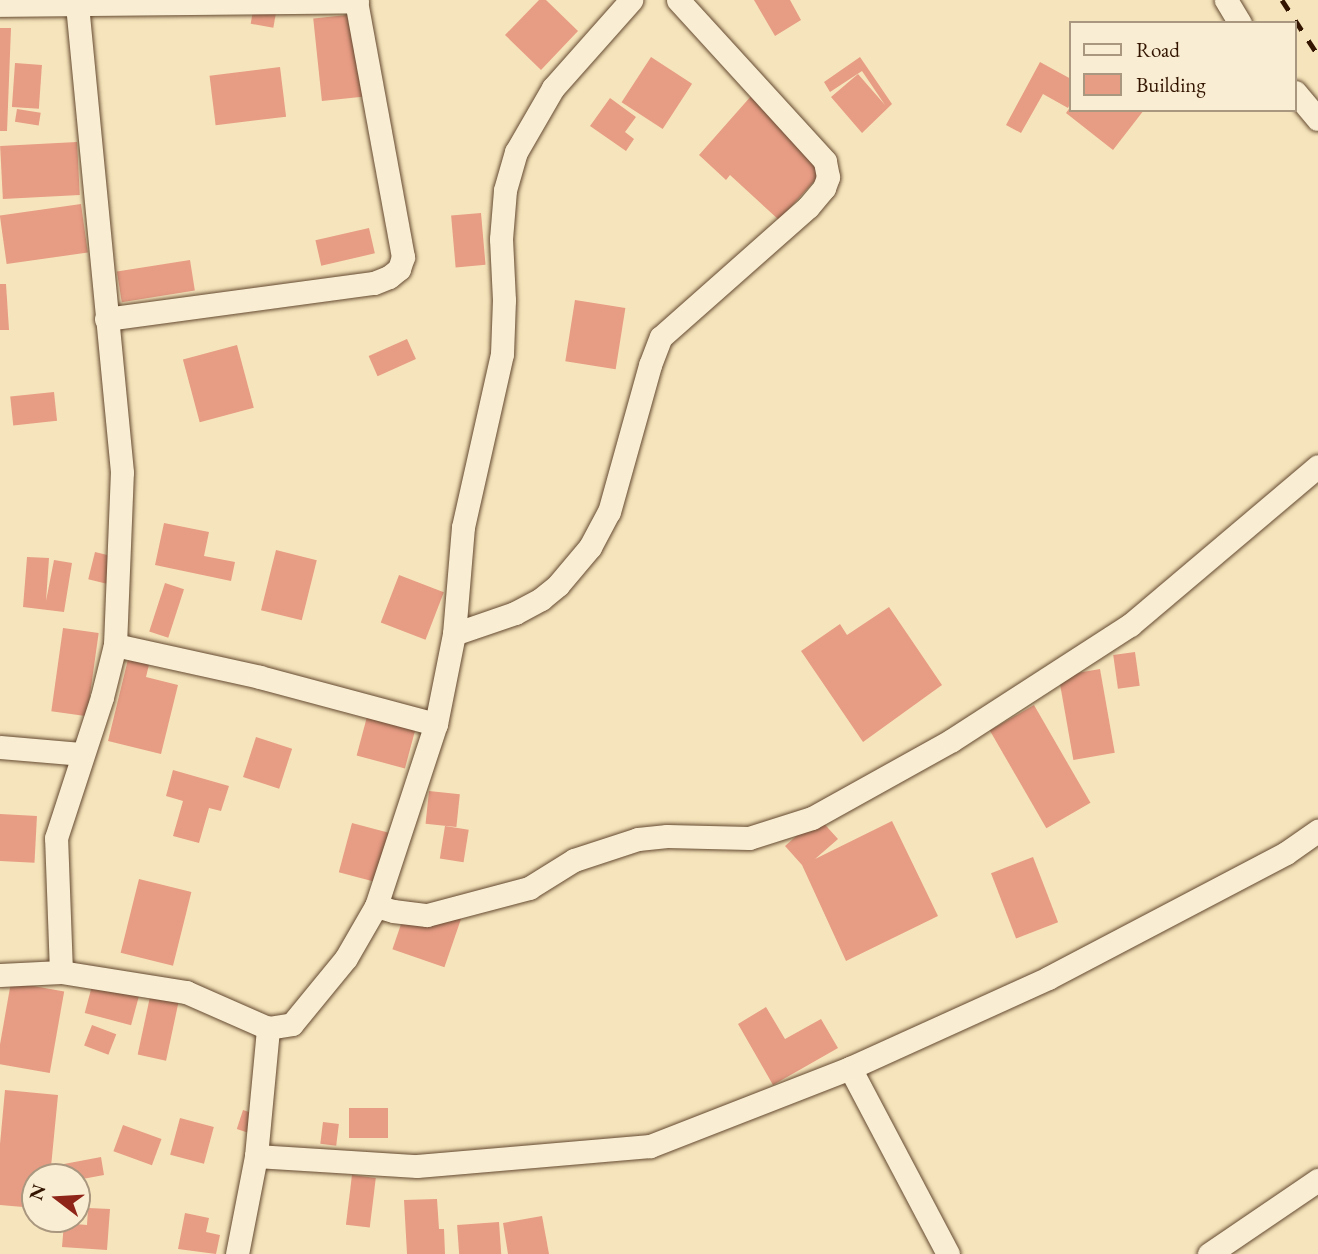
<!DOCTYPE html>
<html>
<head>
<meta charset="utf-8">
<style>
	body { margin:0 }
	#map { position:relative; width:1318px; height:1254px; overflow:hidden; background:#f6e5bc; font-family:"EB Garamond",serif }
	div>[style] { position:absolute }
	.building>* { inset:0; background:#e79c84; transform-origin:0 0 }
	.roads { filter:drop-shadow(0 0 2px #644930) drop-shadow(0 0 2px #644930) }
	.street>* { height:23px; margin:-11.5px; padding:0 11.5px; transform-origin:11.5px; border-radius:11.5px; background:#f9eed3 }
	.rail>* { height:5px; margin-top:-2.5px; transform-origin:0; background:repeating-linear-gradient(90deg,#331501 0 12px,transparent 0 24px) }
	span { translate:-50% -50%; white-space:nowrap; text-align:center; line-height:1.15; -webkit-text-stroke:6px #f9eed3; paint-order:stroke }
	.legend { position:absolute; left:1069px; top:21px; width:228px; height:91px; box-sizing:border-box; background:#f9eed3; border:2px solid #aa977f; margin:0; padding:9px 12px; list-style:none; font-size:21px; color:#331501 }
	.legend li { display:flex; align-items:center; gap:14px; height:35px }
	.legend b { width:35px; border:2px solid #aa977f }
	.north { position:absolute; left:21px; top:1163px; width:70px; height:70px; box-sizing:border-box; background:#f9eed3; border:2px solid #aa977f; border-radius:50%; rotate:287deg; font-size:19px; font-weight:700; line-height:28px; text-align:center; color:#331501 }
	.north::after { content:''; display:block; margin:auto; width:24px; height:32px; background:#8f2418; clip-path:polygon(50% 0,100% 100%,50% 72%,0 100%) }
</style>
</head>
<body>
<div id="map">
	<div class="building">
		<i style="clip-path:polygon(539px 0,546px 0,578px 31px,541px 70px,505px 35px)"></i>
		<i style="clip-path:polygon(754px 0,790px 0,801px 20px,775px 36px)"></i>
		<i style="left:254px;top:5px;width:23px;height:19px;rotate:10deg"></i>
		<i style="left:356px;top:14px;width:83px;height:43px;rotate:84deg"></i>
		<i style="clip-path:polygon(0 28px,11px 28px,7px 131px,0 131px)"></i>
		<i style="left:651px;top:57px;width:49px;height:54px;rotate:33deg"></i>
		<i style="clip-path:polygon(860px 57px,892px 104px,862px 133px,831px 97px,858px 74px,885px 105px,862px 71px,830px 92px,824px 82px)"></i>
		<i style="clip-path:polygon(1040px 62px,1071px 79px,1071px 102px,1068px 108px,1043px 94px,1021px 133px,1006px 125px)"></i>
		<i style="left:15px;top:63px;width:27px;height:44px;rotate:4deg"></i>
		<i style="left:280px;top:67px;width:50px;height:71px;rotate:83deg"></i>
		<i style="clip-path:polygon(752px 95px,829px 165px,779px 220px,730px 175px,726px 180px,699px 155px)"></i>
		<i style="clip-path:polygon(610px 98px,636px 117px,625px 132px,634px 139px,626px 151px,590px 126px)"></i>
		<i style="clip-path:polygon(1071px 106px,1071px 110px,1144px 110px,1113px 150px,1066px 113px)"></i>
		<i style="left:17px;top:109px;width:24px;height:13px;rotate:9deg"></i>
		<i style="left:77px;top:142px;width:53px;height:77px;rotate:87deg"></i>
		<i style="left:81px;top:204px;width:49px;height:82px;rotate:82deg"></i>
		<i style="left:481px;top:213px;width:52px;height:30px;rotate:85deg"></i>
		<i style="left:369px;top:228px;width:26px;height:55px;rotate:77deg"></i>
		<i style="left:190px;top:260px;width:31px;height:74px;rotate:81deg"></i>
		<i style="clip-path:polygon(0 284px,6px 284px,9px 330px,0 330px)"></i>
		<i style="left:575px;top:300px;width:51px;height:62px;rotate:9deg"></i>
		<i style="left:407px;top:339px;width:22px;height:42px;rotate:66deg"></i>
		<i style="left:237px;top:345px;width:65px;height:56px;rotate:75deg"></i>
		<i style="left:54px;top:392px;width:29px;height:44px;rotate:84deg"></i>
		<i style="clip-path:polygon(164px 523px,209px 532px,204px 556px,235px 562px,231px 581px,155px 565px)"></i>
		<i style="left:276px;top:550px;width:42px;height:62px;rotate:14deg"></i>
		<i style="left:95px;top:552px;width:21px;height:28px;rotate:14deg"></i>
		<i style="clip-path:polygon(27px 557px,49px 558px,46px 601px,54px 560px,72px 563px,64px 612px,23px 607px)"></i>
		<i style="left:399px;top:575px;width:48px;height:51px;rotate:21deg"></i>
		<i style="left:165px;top:583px;width:20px;height:51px;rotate:18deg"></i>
		<i style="clip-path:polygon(889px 607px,942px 685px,863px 742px,801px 651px,840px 624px,847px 635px)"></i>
		<i style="left:63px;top:628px;width:36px;height:84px;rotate:8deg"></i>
		<i style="clip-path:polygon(132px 643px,153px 648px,146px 677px,178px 685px,161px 754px,108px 741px)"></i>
		<i style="left:1135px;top:652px;width:34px;height:22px;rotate:82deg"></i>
		<i style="left:1100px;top:669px;width:85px;height:42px;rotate:80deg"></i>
		<i style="left:1034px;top:705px;width:113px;height:51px;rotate:60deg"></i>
		<i style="left:368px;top:713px;width:50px;height:44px;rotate:15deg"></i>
		<i style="left:256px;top:737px;width:38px;height:42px;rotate:18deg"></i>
		<i style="clip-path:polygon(173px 770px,229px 786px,221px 811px,209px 808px,199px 843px,173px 836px,183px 801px,166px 796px)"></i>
		<i style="left:429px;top:791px;width:31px;height:33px;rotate:6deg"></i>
		<i style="left:0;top:814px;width:37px;height:47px;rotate:3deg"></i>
		<i style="clip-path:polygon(818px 817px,838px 839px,815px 859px,892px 821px,938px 916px,846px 961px,802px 865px,785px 846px)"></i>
		<i style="left:352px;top:823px;width:39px;height:51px;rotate:15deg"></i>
		<i style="left:445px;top:826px;width:24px;height:33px;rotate:9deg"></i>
		<i style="left:1033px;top:857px;width:70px;height:45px;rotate:69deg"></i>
		<i style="left:139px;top:879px;width:54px;height:76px;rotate:14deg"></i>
		<i style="left:409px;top:901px;width:55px;height:51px;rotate:19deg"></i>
		<i style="left:11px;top:982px;width:54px;height:83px;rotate:10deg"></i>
		<i style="left:93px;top:982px;width:48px;height:32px;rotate:15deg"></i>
		<i style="left:151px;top:992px;width:29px;height:64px;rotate:12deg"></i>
		<i style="clip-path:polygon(766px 1007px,785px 1039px,821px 1019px,838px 1048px,773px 1085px,738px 1024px)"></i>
		<i style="left:92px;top:1025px;width:26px;height:22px;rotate:21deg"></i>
		<i style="clip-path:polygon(5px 1090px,58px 1095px,50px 1177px,35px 1177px,35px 1208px,0 1205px,0 1144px)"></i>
		<i style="left:388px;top:1108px;width:30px;height:39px;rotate:90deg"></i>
		<i style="left:243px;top:1110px;width:16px;height:20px;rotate:18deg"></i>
		<i style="left:180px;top:1118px;width:35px;height:38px;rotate:15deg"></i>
		<i style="left:323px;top:1122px;width:16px;height:22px;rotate:7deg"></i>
		<i style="left:123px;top:1125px;width:41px;height:28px;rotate:20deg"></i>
		<i style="clip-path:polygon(101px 1157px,104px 1175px,77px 1180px,77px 1177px,66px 1177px,64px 1164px)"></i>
		<i style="left:352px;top:1175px;width:24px;height:50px;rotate:7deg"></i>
		<i style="clip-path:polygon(437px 1199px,439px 1229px,444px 1229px,445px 1254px,407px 1254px,404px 1200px)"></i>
		<i style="clip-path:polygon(88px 1208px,110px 1209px,107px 1250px,62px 1247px,64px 1223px,87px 1225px)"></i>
		<i style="clip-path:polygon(185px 1213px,209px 1218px,206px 1232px,220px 1235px,216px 1254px,178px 1249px)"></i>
		<i style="clip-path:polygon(542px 1216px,549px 1254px,508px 1254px,503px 1223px)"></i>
		<i style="left:499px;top:1222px;width:32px;height:42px;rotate:86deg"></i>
	</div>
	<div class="roads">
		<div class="street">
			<i style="left:1226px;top:0;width:27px;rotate:59deg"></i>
			<i style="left:0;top:5px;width:357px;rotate:-0.6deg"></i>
			<i style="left:1295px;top:92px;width:35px;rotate:50deg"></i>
			<i style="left:106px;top:319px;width:270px;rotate:-7.7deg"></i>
			<i style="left:374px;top:283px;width:16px;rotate:-22deg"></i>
			<i style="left:389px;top:277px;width:13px;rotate:-39deg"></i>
			<i style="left:399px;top:269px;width:13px;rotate:-72deg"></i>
			<i style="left:403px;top:257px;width:261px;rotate:-100.4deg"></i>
			<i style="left:454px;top:634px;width:65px;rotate:-19deg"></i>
			<i style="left:515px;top:613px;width:30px;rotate:-28deg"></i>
			<i style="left:541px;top:599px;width:22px;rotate:-39deg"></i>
			<i style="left:558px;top:585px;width:50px;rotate:-49.9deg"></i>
			<i style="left:590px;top:547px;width:40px;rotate:-62deg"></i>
			<i style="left:609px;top:512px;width:153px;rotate:-74.4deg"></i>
			<i style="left:650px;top:365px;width:30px;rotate:-69deg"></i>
			<i style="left:661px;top:337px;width:196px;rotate:-41.5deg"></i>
			<i style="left:808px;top:207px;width:25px;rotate:-50deg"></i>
			<i style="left:824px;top:188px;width:12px;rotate:-70deg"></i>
			<i style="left:828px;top:177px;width:16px;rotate:-101deg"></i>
			<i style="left:825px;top:161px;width:218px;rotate:-132.4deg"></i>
			<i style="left:115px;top:645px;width:148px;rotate:12.4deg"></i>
			<i style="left:260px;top:677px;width:182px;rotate:15deg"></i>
			<i style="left:0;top:747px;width:81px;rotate:4.9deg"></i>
			<i style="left:376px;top:906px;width:18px;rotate:16deg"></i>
			<i style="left:393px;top:911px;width:34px;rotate:7deg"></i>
			<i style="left:427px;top:915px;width:106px;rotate:-14.8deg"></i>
			<i style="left:529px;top:888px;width:53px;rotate:-31.9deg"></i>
			<i style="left:574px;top:860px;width:67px;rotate:-18.2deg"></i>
			<i style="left:638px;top:839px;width:29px;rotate:-6deg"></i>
			<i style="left:667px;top:836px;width:82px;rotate:1.4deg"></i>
			<i style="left:749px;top:838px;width:66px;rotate:-17.6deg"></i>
			<i style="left:812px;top:818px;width:160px;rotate:-29.1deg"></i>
			<i style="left:952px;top:740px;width:212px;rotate:-32.9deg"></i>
			<i style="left:1130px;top:625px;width:246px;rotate:-40.2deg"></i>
			<i style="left:61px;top:972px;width:134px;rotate:-92.1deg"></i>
			<i style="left:56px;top:838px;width:148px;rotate:-71.9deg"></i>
			<i style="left:102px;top:697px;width:54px;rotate:-76deg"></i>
			<i style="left:115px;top:645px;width:173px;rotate:-87.7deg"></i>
			<i style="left:122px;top:472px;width:470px;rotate:-95.5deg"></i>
			<i style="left:0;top:975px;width:61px;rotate:-2.8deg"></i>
			<i style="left:61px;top:972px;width:127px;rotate:9.1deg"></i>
			<i style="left:186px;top:992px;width:90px;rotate:23.7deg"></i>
			<i style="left:268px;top:1028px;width:24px;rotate:-9deg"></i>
			<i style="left:292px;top:1024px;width:85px;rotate:-50.7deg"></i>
			<i style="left:346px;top:958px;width:60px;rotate:-60deg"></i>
			<i style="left:376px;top:906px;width:192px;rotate:-71.8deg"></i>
			<i style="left:436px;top:724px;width:92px;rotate:-78.7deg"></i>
			<i style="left:454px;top:634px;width:107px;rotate:-85.2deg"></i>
			<i style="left:463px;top:527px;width:177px;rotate:-77.3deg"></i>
			<i style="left:502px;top:354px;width:54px;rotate:-87.9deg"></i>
			<i style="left:504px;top:300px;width:61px;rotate:-92.8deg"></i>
			<i style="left:501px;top:239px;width:49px;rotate:-85.3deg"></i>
			<i style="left:505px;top:190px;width:40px;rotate:-74deg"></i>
			<i style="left:516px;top:152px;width:74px;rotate:-60deg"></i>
			<i style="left:553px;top:88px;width:118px;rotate:-48.4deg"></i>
			<i style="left:850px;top:1068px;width:210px;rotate:62.2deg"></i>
			<i style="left:256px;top:1156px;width:161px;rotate:3.6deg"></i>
			<i style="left:417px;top:1166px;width:234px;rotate:-4.9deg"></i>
			<i style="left:650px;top:1146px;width:215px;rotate:-21.3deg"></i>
			<i style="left:850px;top:1068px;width:217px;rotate:-24.4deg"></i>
			<i style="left:1048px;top:978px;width:269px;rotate:-27.7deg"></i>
			<i style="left:1286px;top:853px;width:39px;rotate:-35deg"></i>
			<i style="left:237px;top:1254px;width:100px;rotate:-79deg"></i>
			<i style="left:256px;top:1156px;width:129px;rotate:-84.6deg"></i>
			<i style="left:1209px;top:1254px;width:132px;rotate:-34.2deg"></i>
		</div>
	</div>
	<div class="rail">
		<i style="left:1282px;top:0;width:66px;rotate:56.8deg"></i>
	</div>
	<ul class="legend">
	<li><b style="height:9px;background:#f9eed3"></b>Road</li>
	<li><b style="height:19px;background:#e79c84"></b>Building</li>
	</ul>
	<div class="north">N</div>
</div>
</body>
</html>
